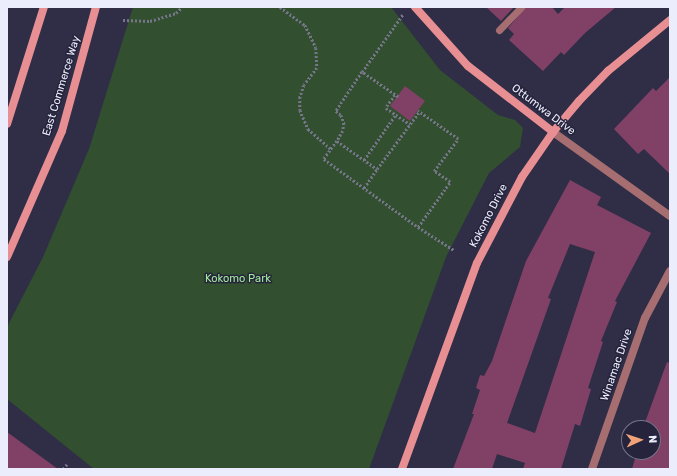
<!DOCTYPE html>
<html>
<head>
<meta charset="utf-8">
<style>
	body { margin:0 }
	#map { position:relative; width:677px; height:476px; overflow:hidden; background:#2f2e46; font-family:Rubik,sans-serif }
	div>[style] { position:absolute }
	.green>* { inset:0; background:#324f2f }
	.building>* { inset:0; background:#814065; transform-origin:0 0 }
	.path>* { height:2.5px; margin-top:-1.25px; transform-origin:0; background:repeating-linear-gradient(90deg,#76768b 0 2px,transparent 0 4px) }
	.lane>* { height:7px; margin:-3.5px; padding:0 3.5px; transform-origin:3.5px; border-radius:3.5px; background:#a66e70 }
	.street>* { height:8px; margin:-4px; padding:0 4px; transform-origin:4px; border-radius:4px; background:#a66e70 }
	.secondary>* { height:8px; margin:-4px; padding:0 4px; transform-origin:4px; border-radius:4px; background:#e88f94 }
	span { translate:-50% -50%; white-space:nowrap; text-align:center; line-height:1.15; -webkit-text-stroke:3px #25243c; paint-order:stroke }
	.street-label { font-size:11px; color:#ebecfc }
	.park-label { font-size:11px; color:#a1e999 }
	.frame { position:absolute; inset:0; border:8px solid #ebecfc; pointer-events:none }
	.north { position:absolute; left:621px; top:420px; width:40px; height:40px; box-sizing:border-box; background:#25243c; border:1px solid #747489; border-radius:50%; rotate:87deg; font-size:11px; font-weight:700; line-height:16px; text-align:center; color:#ebecfc }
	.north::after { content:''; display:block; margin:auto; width:14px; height:18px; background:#f1a27b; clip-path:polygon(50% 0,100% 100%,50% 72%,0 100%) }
</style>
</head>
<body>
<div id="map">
	<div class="green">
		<i style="clip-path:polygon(133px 7px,391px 7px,440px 70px,498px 115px,515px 120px,523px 128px,520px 147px,489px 173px,446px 257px,369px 469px,94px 469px,7px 399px,7px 327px,43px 257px,89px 149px)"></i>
	</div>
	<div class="building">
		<i style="clip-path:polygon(486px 7px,514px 7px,501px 21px)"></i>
		<i style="clip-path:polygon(526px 7px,552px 7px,558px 14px,565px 7px,616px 7px,585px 33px,564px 55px,561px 52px,543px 71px,509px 40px,514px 34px,508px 28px)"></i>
		<i style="clip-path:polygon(670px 77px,670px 174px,644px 149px,638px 154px,614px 129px,653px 88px,656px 91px)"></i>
		<i style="left:405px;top:86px;width:25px;height:25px;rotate:37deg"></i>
		<i style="clip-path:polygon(evenodd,570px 180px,601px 197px,597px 205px,651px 233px,615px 301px,617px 302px,601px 341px,603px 342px,588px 388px,591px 389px,580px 426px,575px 424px,561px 469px,523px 469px,525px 463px,497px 454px,492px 469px,453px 469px,474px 414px,472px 414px,480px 390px,476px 388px,480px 375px,484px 376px,492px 361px,526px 261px,570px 180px,570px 244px,595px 252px,535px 433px,507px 423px,551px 299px,548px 298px,570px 244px)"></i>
		<i style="clip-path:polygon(667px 362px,670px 363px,670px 469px,632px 469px,637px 452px,653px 452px,653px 428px,643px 428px)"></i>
		<i style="clip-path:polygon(7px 432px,58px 469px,7px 469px)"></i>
	</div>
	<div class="path">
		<i style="left:280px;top:7px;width:31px;rotate:36deg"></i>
		<i style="left:305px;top:25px;width:25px;rotate:64deg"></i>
		<i style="left:316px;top:48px;width:20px;rotate:87deg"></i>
		<i style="left:317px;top:68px;width:21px;rotate:127deg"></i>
		<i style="left:304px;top:85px;width:13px;rotate:108deg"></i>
		<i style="left:300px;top:97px;width:13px;rotate:90deg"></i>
		<i style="left:300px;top:110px;width:21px;rotate:67deg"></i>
		<i style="left:308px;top:129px;width:30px;rotate:41deg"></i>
		<i style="left:123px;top:20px;width:27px;rotate:2deg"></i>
		<i style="left:150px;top:21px;width:27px;rotate:-17deg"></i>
		<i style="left:176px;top:13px;width:8px;rotate:-45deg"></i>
		<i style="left:362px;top:72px;width:71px;rotate:-54.7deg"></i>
		<i style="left:395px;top:95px;width:16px;rotate:125deg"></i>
		<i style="left:386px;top:108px;width:29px;rotate:34deg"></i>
		<i style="left:398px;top:97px;width:44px;rotate:-145.2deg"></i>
		<i style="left:362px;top:72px;width:47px;rotate:123.7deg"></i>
		<i style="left:336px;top:111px;width:6px;rotate:39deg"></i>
		<i style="left:341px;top:115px;width:9px;rotate:69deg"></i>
		<i style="left:344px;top:123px;width:8px;rotate:97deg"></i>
		<i style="left:343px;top:131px;width:12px;rotate:121deg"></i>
		<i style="left:337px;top:141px;width:49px;rotate:35deg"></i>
		<i style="left:377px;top:169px;width:71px;rotate:-53.6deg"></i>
		<i style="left:337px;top:141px;width:22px;rotate:126deg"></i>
		<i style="left:324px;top:159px;width:116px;rotate:35.9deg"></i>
		<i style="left:418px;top:227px;width:43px;rotate:32.6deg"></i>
		<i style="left:364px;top:160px;width:56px;rotate:-55.2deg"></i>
		<i style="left:364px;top:188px;width:23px;rotate:-56deg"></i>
		<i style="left:418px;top:227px;width:55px;rotate:-54.6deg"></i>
		<i style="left:450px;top:182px;width:19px;rotate:-145deg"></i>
		<i style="left:434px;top:171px;width:40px;rotate:-53deg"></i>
		<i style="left:458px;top:139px;width:49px;rotate:-145deg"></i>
		<i style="left:63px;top:469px;width:6px;rotate:-51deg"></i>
	</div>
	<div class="lane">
		<i style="left:499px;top:30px;width:32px;rotate:-46deg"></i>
	</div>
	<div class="street">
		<i style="left:553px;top:132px;width:144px;rotate:35.7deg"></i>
		<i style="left:592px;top:469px;width:160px;rotate:-70.7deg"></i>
		<i style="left:645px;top:318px;width:53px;rotate:-62deg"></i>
	</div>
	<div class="secondary">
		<i style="left:415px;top:7px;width:79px;rotate:48.1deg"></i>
		<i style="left:468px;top:66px;width:108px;rotate:37.8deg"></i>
		<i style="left:7px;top:124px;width:123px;rotate:-72.5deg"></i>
		<i style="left:7px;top:257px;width:137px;rotate:-66.4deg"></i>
		<i style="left:62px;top:131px;width:129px;rotate:-74.7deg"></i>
		<i style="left:402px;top:469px;width:219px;rotate:-70deg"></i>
		<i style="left:477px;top:263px;width:97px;rotate:-62.4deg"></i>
		<i style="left:522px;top:177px;width:55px;rotate:-55.4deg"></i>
		<i style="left:553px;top:132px;width:40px;rotate:-50deg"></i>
		<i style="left:579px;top:101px;width:42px;rotate:-46deg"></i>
		<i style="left:608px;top:71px;width:80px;rotate:-39.4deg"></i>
	</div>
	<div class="street-label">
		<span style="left:62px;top:86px;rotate:-73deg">East Commerce Way</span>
		<span style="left:543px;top:110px;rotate:37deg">Ottumwa Drive</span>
		<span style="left:489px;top:216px;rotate:-63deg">Kokomo Drive</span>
		<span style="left:617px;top:365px;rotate:-71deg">Winamac Drive</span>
	</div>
	<div class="park-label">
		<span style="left:238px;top:279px">Kokomo Park</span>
	</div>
	<div class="frame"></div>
	<div class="north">N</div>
</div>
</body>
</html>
